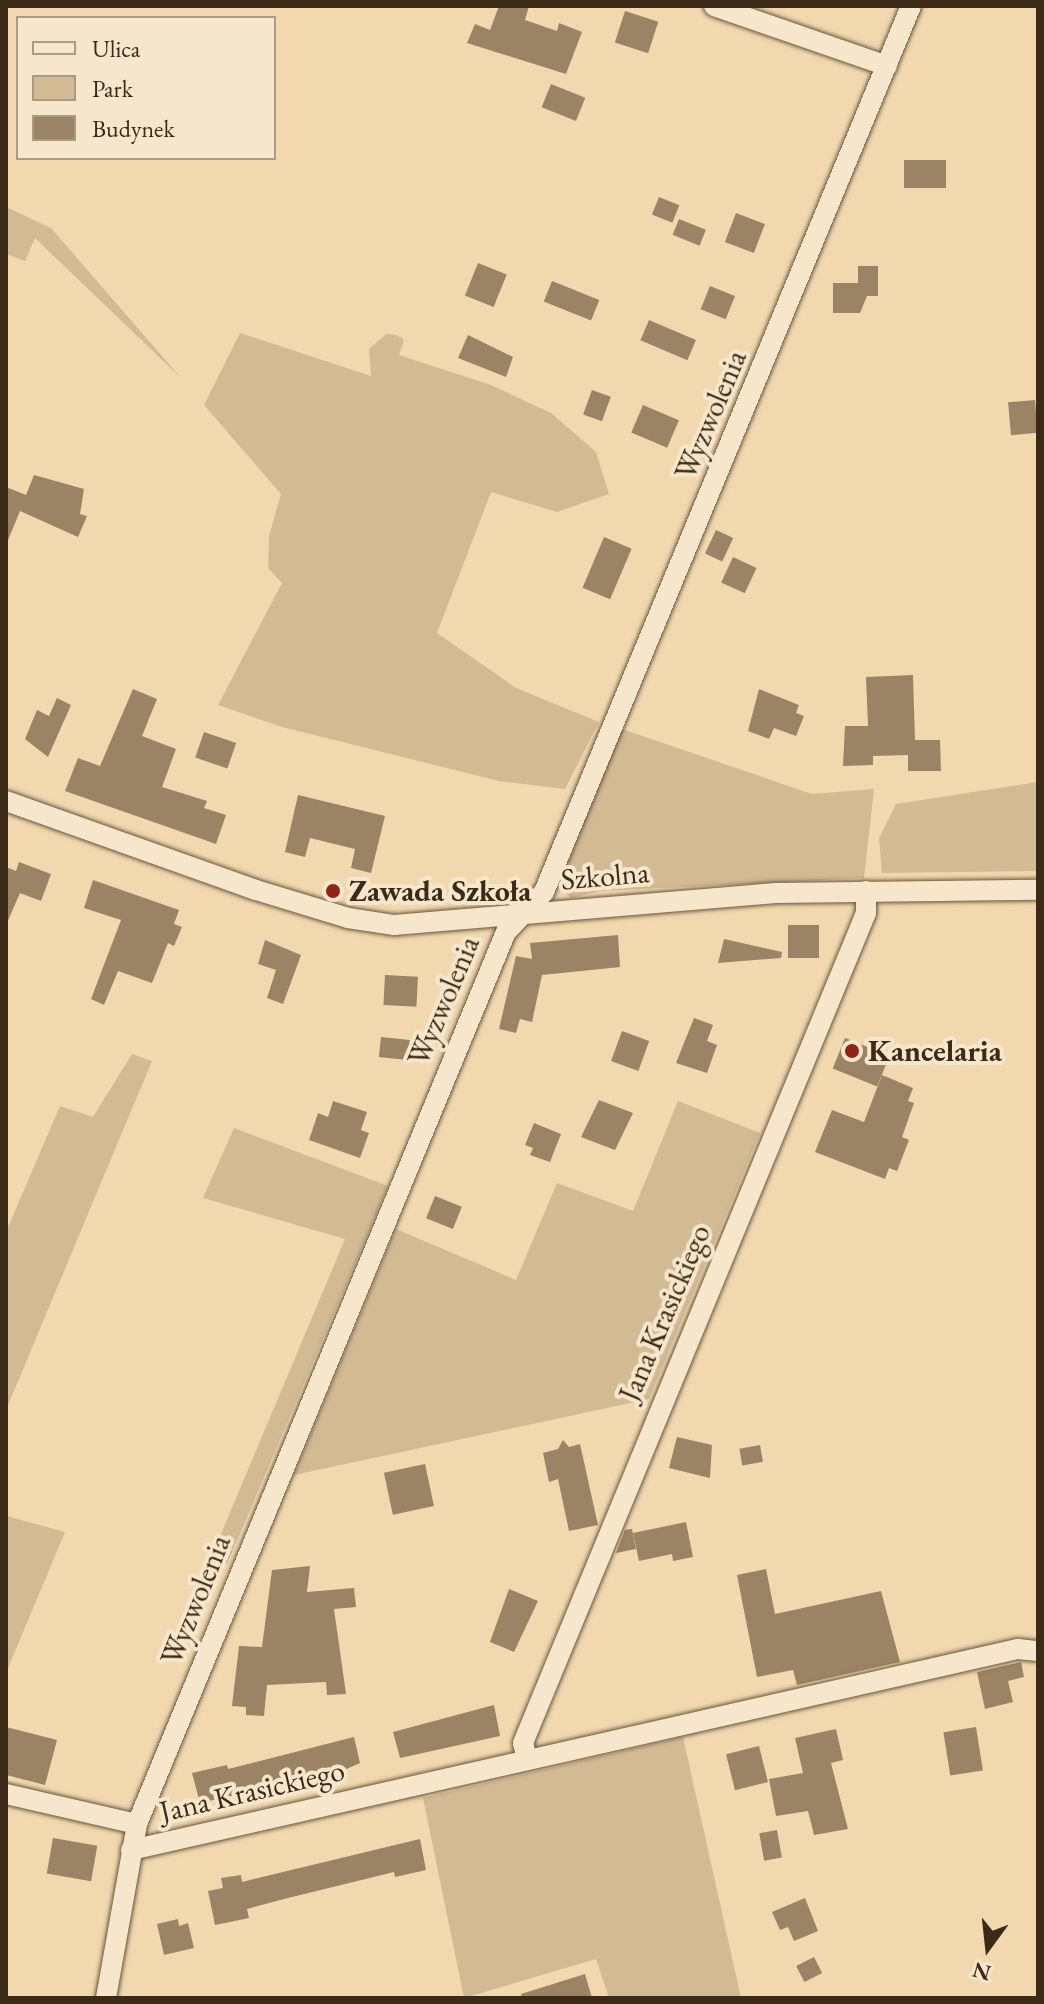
<!DOCTYPE html>
<html>
<head>
<meta charset="utf-8">
<style>
	body { margin:0 }
	#map { position:relative; width:1044px; height:2004px; overflow:hidden; background:#f1d8af; font-family:"EB Garamond",serif }
	div>[style] { position:absolute }
	.green>* { inset:0; background:#d2ba95 }
	.building>* { inset:0; background:#9a8465; transform-origin:0 0 }
	.roads { filter:drop-shadow(0 0 2px #68563c) drop-shadow(0 0 2px #68563c) }
	.minor>* { height:20px; margin:-10px; padding:0 10px; transform-origin:10px; border-radius:10px; background:#f6e6cb }
	.dots>* { width:22px; height:22px; translate:-50% -50%; box-sizing:border-box; border:4px solid #f6e6cb; border-radius:50% }
	span { translate:-50% -50%; white-space:nowrap; text-align:center; line-height:1.15; -webkit-text-stroke:8px #f6e6cb; paint-order:stroke }
	.street-label { font-size:30px; color:#3b2a15 }
	.poi-label { font-size:30px; color:#3b2a15; font-weight:700 }
	.left { translate:0 -50%; text-align:left }
	.frame { position:absolute; inset:0; border:8px solid #3b2a15; pointer-events:none }
	.legend { position:absolute; left:16px; top:16px; width:260px; height:144px; box-sizing:border-box; background:#f6e6cb; border:2px solid #ab9b82; margin:0; padding:10px 14px; list-style:none; font-size:24px; color:#3b2a15 }
	.legend li { display:flex; align-items:center; gap:16px; height:40px }
	.legend b { width:40px; border:2px solid #ab9b82 }
	.north { position:absolute; left:948px; top:1908px; width:80px; height:80px; -webkit-text-stroke:6px #f6e6cb; paint-order:stroke; rotate:195deg; font-size:22px; font-weight:700; line-height:32px; text-align:center; color:#3b2a15 }
	.north::after { content:''; display:block; margin:auto; width:28px; height:36px; background:#3b2a15; clip-path:polygon(50% 0,100% 100%,50% 72%,0 100%) }
</style>
</head>
<body>
<div id="map">
	<div class="green">
		<i style="clip-path:polygon(6px 207px,51px 228px,180px 377px,35px 238px,25px 261px,6px 254px)"></i>
		<i style="clip-path:polygon(240px 333px,371px 376px,369px 349px,386px 334px,397px 335px,404px 340px,399px 355px,491px 385px,551px 413px,596px 452px,609px 494px,557px 512px,491px 492px,437px 633px,516px 688px,599px 722px,565px 789px,499px 781px,282px 727px,218px 705px,282px 583px,268px 568px,269px 536px,281px 494px,204px 405px)"></i>
		<i style="clip-path:polygon(619px 728px,812px 794px,874px 789px,864px 878px,601px 891px,571px 898px,556px 885px)"></i>
		<i style="clip-path:polygon(1038px 782px,1038px 871px,882px 873px,879px 838px,896px 804px)"></i>
		<i style="clip-path:polygon(132px 1054px,152px 1061px,6px 1410px,6px 1232px,60px 1106px,93px 1117px)"></i>
		<i style="clip-path:polygon(678px 1101px,760px 1133px,649px 1399px,294px 1475px,396px 1229px,516px 1280px,557px 1183px,633px 1211px)"></i>
		<i style="clip-path:polygon(234px 1128px,388px 1186px,227px 1564px,210px 1560px,345px 1239px,203px 1198px)"></i>
		<i style="clip-path:polygon(6px 1516px,65px 1532px,6px 1673px)"></i>
		<i style="clip-path:polygon(683px 1737px,741px 1998px,609px 1998px,596px 1959px,464px 1998px,423px 1798px)"></i>
	</div>
	<div class="building">
		<i style="clip-path:polygon(499px 6px,529px 6px,525px 20px,557px 31px,559px 23px,582px 32px,566px 74px,467px 43px,475px 24px,490px 30px)"></i>
		<i style="left:625px;top:11px;width:35px;height:33px;rotate:18deg"></i>
		<i style="left:551px;top:84px;width:37px;height:25px;rotate:22deg"></i>
		<i style="left:904px;top:160px;width:42px;height:28px"></i>
		<i style="left:659px;top:197px;width:22px;height:19px;rotate:22deg"></i>
		<i style="left:736px;top:213px;width:31px;height:31px;rotate:21deg"></i>
		<i style="left:679px;top:219px;width:29px;height:17px;rotate:22deg"></i>
		<i style="left:478px;top:263px;width:31px;height:35px;rotate:22deg"></i>
		<i style="clip-path:polygon(858px 266px,878px 266px,878px 296px,867px 296px,860px 313px,833px 313px,833px 283px,858px 283px)"></i>
		<i style="left:552px;top:281px;width:51px;height:22px;rotate:22deg"></i>
		<i style="left:710px;top:286px;width:27px;height:25px;rotate:22deg"></i>
		<i style="left:649px;top:320px;width:51px;height:22px;rotate:23deg"></i>
		<i style="clip-path:polygon(468px 335px,513px 357px,506px 377px,458px 358px)"></i>
		<i style="left:592px;top:390px;width:20px;height:26px;rotate:20deg"></i>
		<i style="left:1035px;top:400px;width:33px;height:27px;rotate:85deg"></i>
		<i style="left:643px;top:405px;width:39px;height:30px;rotate:23deg"></i>
		<i style="clip-path:polygon(34px 475px,84px 489px,80px 514px,87px 516px,78px 537px,20px 511px,6px 545px,6px 487px,26px 495px)"></i>
		<i style="left:716px;top:530px;width:19px;height:26px;rotate:25deg"></i>
		<i style="left:604px;top:537px;width:30px;height:55px;rotate:23deg"></i>
		<i style="left:733px;top:557px;width:26px;height:28px;rotate:25deg"></i>
		<i style="clip-path:polygon(913px 675px,915px 740px,940px 740px,941px 771px,908px 771px,908px 755px,873px 756px,873px 765px,843px 766px,845px 726px,868px 726px,866px 677px)"></i>
		<i style="clip-path:polygon(133px 689px,157px 699px,142px 736px,176px 749px,162px 787px,207px 801px,204px 808px,226px 815px,216px 844px,65px 791px,78px 758px,100px 766px)"></i>
		<i style="clip-path:polygon(759px 689px,799px 705px,796px 713px,804px 716px,796px 736px,774px 728px,769px 739px,748px 731px)"></i>
		<i style="clip-path:polygon(57px 698px,71px 705px,48px 757px,25px 739px,37px 710px,49px 716px)"></i>
		<i style="left:204px;top:732px;width:34px;height:27px;rotate:19deg"></i>
		<i style="clip-path:polygon(298px 795px,385px 816px,371px 873px,351px 868px,355px 849px,310px 838px,305px 857px,285px 852px)"></i>
		<i style="clip-path:polygon(19px 862px,51px 874px,41px 901px,20px 893px,6px 925px,6px 867px,16px 871px)"></i>
		<i style="clip-path:polygon(93px 880px,179px 910px,174px 924px,182px 927px,174px 946px,168px 943px,152px 983px,118px 971px,104px 1005px,91px 999px,121px 920px,84px 908px)"></i>
		<i style="left:788px;top:925px;width:31px;height:33px"></i>
		<i style="clip-path:polygon(618px 935px,620px 967px,542px 975px,532px 1022px,520px 1019px,516px 1033px,499px 1029px,516px 956px,532px 959px,530px 943px)"></i>
		<i style="clip-path:polygon(724px 939px,782px 952px,781px 958px,718px 963px)"></i>
		<i style="clip-path:polygon(265px 940px,301px 955px,283px 1004px,267px 998px,276px 970px,258px 964px)"></i>
		<i style="left:385px;top:975px;width:33px;height:30px;rotate:3deg"></i>
		<i style="clip-path:polygon(694px 1018px,713px 1025px,707px 1041px,717px 1045px,707px 1073px,676px 1063px)"></i>
		<i style="left:622px;top:1031px;width:29px;height:32px;rotate:20deg"></i>
		<i style="left:381px;top:1037px;width:29px;height:20px;rotate:6deg"></i>
		<i style="left:845px;top:1038px;width:48px;height:33px;rotate:22deg"></i>
		<i style="clip-path:polygon(882px 1075px,913px 1088px,908px 1101px,914px 1103px,902px 1137px,909px 1140px,897px 1171px,889px 1168px,885px 1179px,815px 1152px,832px 1110px,864px 1122px)"></i>
		<i style="clip-path:polygon(599px 1100px,633px 1113px,615px 1150px,581px 1137px)"></i>
		<i style="clip-path:polygon(333px 1101px,367px 1112px,361px 1130px,369px 1133px,360px 1158px,309px 1140px,318px 1113px,328px 1117px)"></i>
		<i style="clip-path:polygon(534px 1123px,561px 1134px,550px 1162px,530px 1155px,533px 1148px,525px 1145px)"></i>
		<i style="left:435px;top:1196px;width:29px;height:24px;rotate:22deg"></i>
		<i style="clip-path:polygon(677px 1437px,712px 1445px,710px 1478px,669px 1468px)"></i>
		<i style="clip-path:polygon(563px 1440px,569px 1447px,580px 1444px,598px 1525px,569px 1531px,558px 1479px,549px 1482px,543px 1453px,558px 1449px)"></i>
		<i style="left:760px;top:1445px;width:17px;height:21px;rotate:80deg"></i>
		<i style="left:425px;top:1464px;width:43px;height:42px;rotate:78deg"></i>
		<i style="clip-path:polygon(686px 1522px,693px 1557px,673px 1561px,672px 1554px,639px 1561px,633px 1533px)"></i>
		<i style="clip-path:polygon(632px 1529px,636px 1549px,616px 1553px,625px 1530px)"></i>
		<i style="clip-path:polygon(310px 1566px,307px 1592px,354px 1588px,356px 1607px,334px 1609px,346px 1694px,327px 1695px,326px 1682px,267px 1685px,264px 1716px,246px 1715px,246px 1707px,232px 1706px,239px 1646px,262px 1647px,272px 1570px)"></i>
		<i style="clip-path:polygon(766px 1569px,775px 1614px,881px 1591px,900px 1662px,797px 1685px,793px 1670px,757px 1677px,737px 1575px)"></i>
		<i style="clip-path:polygon(509px 1589px,538px 1601px,514px 1652px,490px 1642px)"></i>
		<i style="clip-path:polygon(1021px 1662px,1024px 1677px,1008px 1681px,1013px 1702px,985px 1709px,977px 1672px)"></i>
		<i style="clip-path:polygon(494px 1705px,500px 1736px,400px 1758px,393px 1732px)"></i>
		<i style="clip-path:polygon(6px 1727px,57px 1740px,45px 1785px,6px 1775px)"></i>
		<i style="left:976px;top:1727px;width:44px;height:33px;rotate:81deg"></i>
		<i style="clip-path:polygon(836px 1729px,843px 1760px,831px 1763px,848px 1829px,814px 1835px,808px 1811px,776px 1816px,769px 1779px,803px 1773px,795px 1738px)"></i>
		<i style="clip-path:polygon(354px 1737px,360px 1763px,342px 1771px,200px 1803px,192px 1773px,227px 1765px,228px 1769px)"></i>
		<i style="left:759px;top:1746px;width:37px;height:34px;rotate:76deg"></i>
		<i style="left:777px;top:1830px;width:28px;height:18px;rotate:80deg"></i>
		<i style="left:53px;top:1838px;width:45px;height:36px;rotate:10deg"></i>
		<i style="clip-path:polygon(420px 1839px,426px 1870px,395px 1877px,394px 1872px,288px 1898px,247px 1909px,249px 1918px,215px 1925px,208px 1891px,223px 1888px,221px 1878px,241px 1875px,242px 1882px)"></i>
		<i style="clip-path:polygon(805px 1898px,818px 1931px,794px 1941px,788px 1927px,780px 1930px,772px 1912px)"></i>
		<i style="clip-path:polygon(178px 1919px,179px 1926px,188px 1923px,194px 1948px,164px 1955px,157px 1924px)"></i>
		<i style="left:814px;top:1957px;width:18px;height:20px;rotate:63deg"></i>
		<i style="clip-path:polygon(585px 1974px,592px 1998px,522px 1998px,521px 1994px)"></i>
	</div>
	<div class="roads">
		<div class="minor">
			<i style="left:714px;top:6px;width:183px;rotate:19.1deg"></i>
			<i style="left:6px;top:801px;width:265px;rotate:19.6deg"></i>
			<i style="left:256px;top:890px;width:96px;rotate:16.9deg"></i>
			<i style="left:348px;top:918px;width:47px;rotate:8.7deg"></i>
			<i style="left:394px;top:925px;width:383px;rotate:-4.8deg"></i>
			<i style="left:776px;top:893px;width:262px;rotate:-0.7deg"></i>
			<i style="left:527px;top:1759px;width:16px;rotate:-104deg"></i>
			<i style="left:523px;top:1743px;width:898px;rotate:-67.55deg"></i>
			<i style="left:866px;top:913px;width:22px;rotate:-90deg"></i>
			<i style="left:6px;top:1794px;width:134px;rotate:12.9deg"></i>
			<i style="left:131px;top:1850px;width:909px;rotate:-12.77deg"></i>
			<i style="left:1018px;top:1649px;width:20px;rotate:6deg"></i>
			<i style="left:106px;top:1998px;width:177px;rotate:-79.9deg"></i>
			<i style="left:137px;top:1824px;width:965px;rotate:-67.53deg"></i>
			<i style="left:506px;top:932px;width:55px;rotate:-46.5deg"></i>
			<i style="left:544px;top:892px;width:959px;rotate:-67.5deg"></i>
		</div>
	</div>
	<div class="dots">
		<i style="left:333px;top:891px;background:#8f2418"></i>
		<i style="left:852px;top:1051px;background:#8f2418"></i>
	</div>
	<div class="street-label">
		<span style="left:711px;top:415px;rotate:-67deg">Wyzwolenia</span>
		<span style="left:605px;top:876px;rotate:-5deg">Szkolna</span>
		<span style="left:444px;top:1001px;rotate:-67deg">Wyzwolenia</span>
		<span style="left:665px;top:1313px;rotate:-67deg">Jana Krasickiego</span>
		<span style="left:196px;top:1600px;rotate:-68deg">Wyzwolenia</span>
		<span style="left:252px;top:1791px;rotate:-13deg">Jana Krasickiego</span>
	</div>
	<div class="poi-label">
		<span class="left" style="left:349px;top:891px">Zawada Szkoła</span>
		<span class="left" style="left:868px;top:1051px">Kancelaria</span>
	</div>
	<div class="frame"></div>
	<ul class="legend">
	<li><b style="height:10px;background:#f6e6cb"></b>Ulica</li>
	<li><b style="height:22px;background:#d2ba95"></b>Park</li>
	<li><b style="height:22px;background:#9a8465"></b>Budynek</li>
	</ul>
	<div class="north">N</div>
</div>
</body>
</html>
